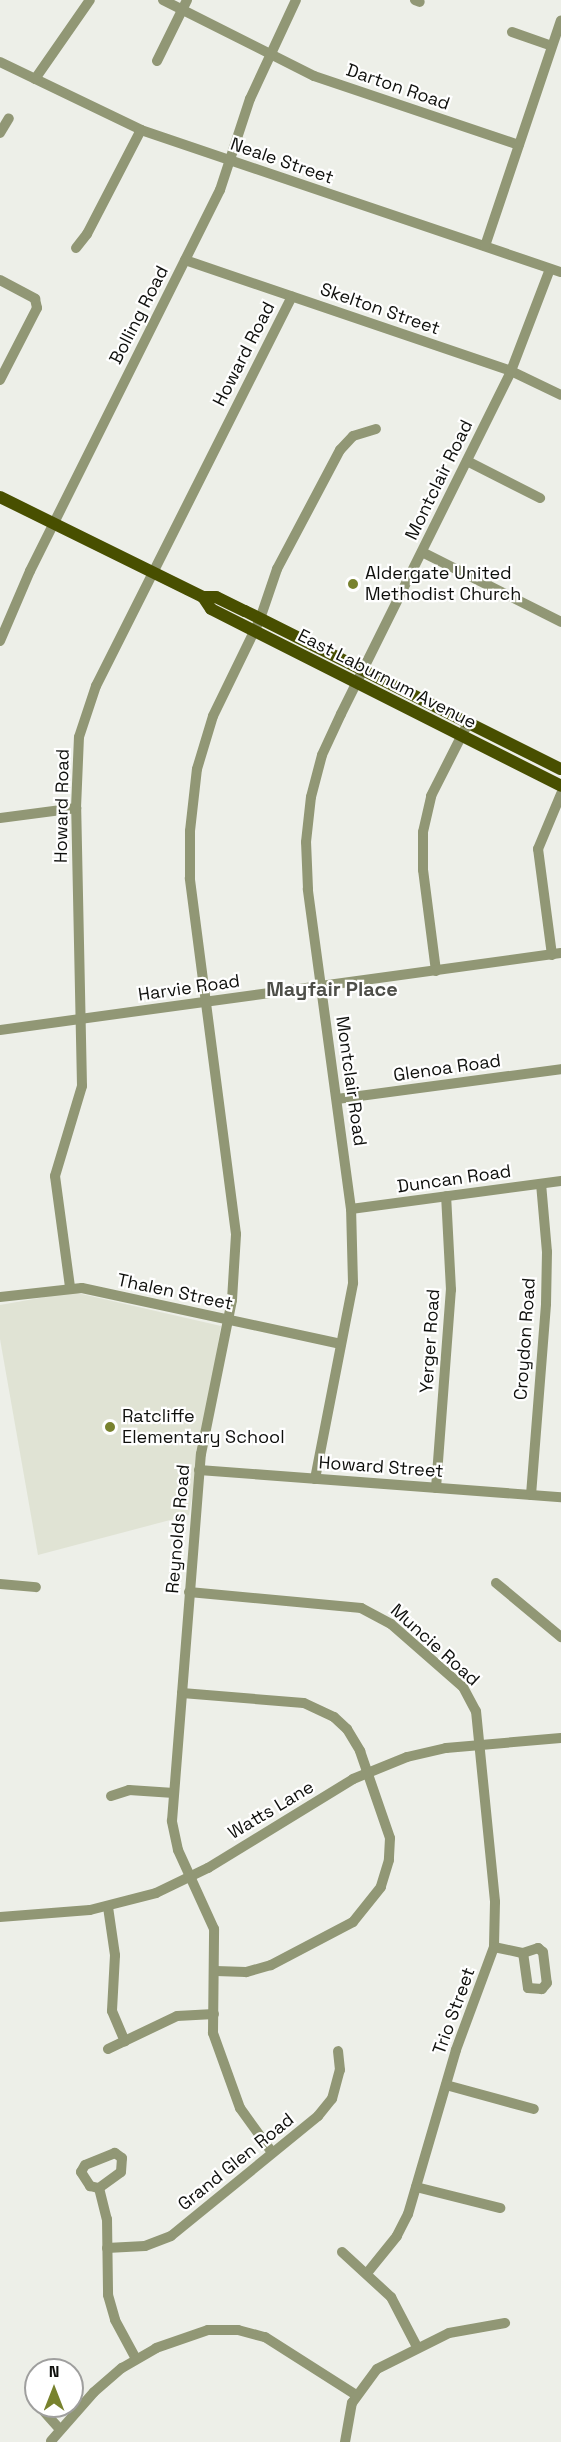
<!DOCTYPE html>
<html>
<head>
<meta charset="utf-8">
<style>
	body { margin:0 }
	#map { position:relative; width:561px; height:2442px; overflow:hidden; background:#edefe8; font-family:"Space Grotesk",sans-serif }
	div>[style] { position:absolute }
	.built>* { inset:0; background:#e0e3d4 }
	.minor>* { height:10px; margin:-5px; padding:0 5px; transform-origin:5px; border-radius:5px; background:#919775 }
	.major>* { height:12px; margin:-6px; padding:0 6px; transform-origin:6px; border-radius:6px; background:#484f00 }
	.dots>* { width:16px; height:16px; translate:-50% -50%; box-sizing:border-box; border:3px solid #fff; border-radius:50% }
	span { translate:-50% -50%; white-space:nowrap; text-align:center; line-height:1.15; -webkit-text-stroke:4.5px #fff; paint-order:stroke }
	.street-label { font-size:18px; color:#0f100d }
	.poi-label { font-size:18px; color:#0f100d }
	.left { translate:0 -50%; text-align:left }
	.neighbourhood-label { font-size:20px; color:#4e4f49; font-weight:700 }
	.north { position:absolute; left:24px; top:2358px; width:60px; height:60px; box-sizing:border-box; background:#fff; border:2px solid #9f9f9e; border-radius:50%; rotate:0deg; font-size:16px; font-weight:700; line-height:24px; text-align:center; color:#0f100d }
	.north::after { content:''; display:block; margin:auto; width:21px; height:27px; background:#78822e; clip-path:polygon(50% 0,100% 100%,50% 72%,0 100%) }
</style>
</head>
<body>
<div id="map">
	<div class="built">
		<i style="clip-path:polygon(73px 1292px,221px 1326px,189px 1515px,38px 1555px,0 1339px,0 1305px)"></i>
	</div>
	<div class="minor">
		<i style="left:163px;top:0;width:169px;rotate:26.7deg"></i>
		<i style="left:314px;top:76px;width:216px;rotate:18.6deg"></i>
		<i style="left:415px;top:0;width:5px;rotate:22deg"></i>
		<i style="left:512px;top:32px;width:42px;rotate:19.3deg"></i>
		<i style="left:157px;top:61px;width:68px;rotate:-63.8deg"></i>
		<i style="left:0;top:62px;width:157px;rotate:25.7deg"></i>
		<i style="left:141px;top:130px;width:443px;rotate:18.7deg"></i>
		<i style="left:35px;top:79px;width:96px;rotate:-55.2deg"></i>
		<i style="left:0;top:133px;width:17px;rotate:-59deg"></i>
		<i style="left:485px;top:246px;width:238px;rotate:-71.4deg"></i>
		<i style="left:76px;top:248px;width:18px;rotate:-52deg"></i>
		<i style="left:87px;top:234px;width:117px;rotate:-62.6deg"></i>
		<i style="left:185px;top:260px;width:344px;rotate:18.8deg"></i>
		<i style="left:511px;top:371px;width:55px;rotate:25.6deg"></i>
		<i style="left:0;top:280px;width:40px;rotate:28deg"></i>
		<i style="left:35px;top:299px;width:9px;rotate:77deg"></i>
		<i style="left:37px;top:308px;width:81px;rotate:117.2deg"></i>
		<i style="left:467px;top:461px;width:82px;rotate:26.9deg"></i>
		<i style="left:422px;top:552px;width:156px;rotate:26.7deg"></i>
		<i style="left:0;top:641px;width:76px;rotate:-66.8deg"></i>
		<i style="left:30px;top:571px;width:426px;rotate:-63.5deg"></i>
		<i style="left:220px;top:190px;width:96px;rotate:-71.8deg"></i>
		<i style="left:250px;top:99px;width:109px;rotate:-65.1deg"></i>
		<i style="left:0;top:818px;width:77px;rotate:-7.5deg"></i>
		<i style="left:552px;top:955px;width:107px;rotate:-97.5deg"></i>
		<i style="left:538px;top:849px;width:60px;rotate:-67.3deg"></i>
		<i style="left:436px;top:971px;width:102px;rotate:-97.3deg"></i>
		<i style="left:423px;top:870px;width:38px;rotate:-90deg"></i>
		<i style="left:423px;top:832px;width:37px;rotate:-77deg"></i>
		<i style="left:431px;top:796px;width:82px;rotate:-63.1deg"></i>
		<i style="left:0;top:1030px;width:566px;rotate:-7.82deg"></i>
		<i style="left:337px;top:1099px;width:226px;rotate:-7.6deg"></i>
		<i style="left:351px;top:1209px;width:212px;rotate:-7.6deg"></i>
		<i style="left:70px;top:1287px;width:112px;rotate:-97.7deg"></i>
		<i style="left:55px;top:1176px;width:94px;rotate:-73.3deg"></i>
		<i style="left:82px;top:1086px;width:278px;rotate:-91.2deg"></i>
		<i style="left:76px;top:808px;width:71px;rotate:-87.6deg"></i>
		<i style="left:79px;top:737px;width:54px;rotate:-71.6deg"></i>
		<i style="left:96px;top:686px;width:436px;rotate:-63.3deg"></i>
		<i style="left:0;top:1297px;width:82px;rotate:-6.3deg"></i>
		<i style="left:82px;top:1288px;width:265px;rotate:12.2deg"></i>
		<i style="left:199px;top:1470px;width:363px;rotate:4.3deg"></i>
		<i style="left:315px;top:1479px;width:200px;rotate:-79deg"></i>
		<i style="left:353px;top:1283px;width:74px;rotate:-91.5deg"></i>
		<i style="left:351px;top:1209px;width:323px;rotate:-97.7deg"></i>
		<i style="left:308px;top:889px;width:47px;rotate:-92.4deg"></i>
		<i style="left:306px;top:842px;width:45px;rotate:-83.7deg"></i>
		<i style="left:311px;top:797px;width:43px;rotate:-75.3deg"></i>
		<i style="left:322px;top:755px;width:45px;rotate:-65.1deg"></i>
		<i style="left:341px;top:714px;width:383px;rotate:-63.6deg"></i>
		<i style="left:511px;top:371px;width:109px;rotate:-69.1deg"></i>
		<i style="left:436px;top:1488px;width:199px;rotate:-85.7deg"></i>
		<i style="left:451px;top:1290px;width:94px;rotate:-93deg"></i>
		<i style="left:531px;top:1495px;width:192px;rotate:-85.5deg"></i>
		<i style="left:546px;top:1304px;width:52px;rotate:-88.9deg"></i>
		<i style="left:547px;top:1252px;width:68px;rotate:-95deg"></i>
		<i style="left:496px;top:1583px;width:85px;rotate:39.7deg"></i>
		<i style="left:0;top:1584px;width:36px;rotate:5deg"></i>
		<i style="left:189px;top:1592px;width:173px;rotate:5.3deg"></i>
		<i style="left:361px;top:1608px;width:34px;rotate:28deg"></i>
		<i style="left:391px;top:1624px;width:96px;rotate:41.2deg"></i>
		<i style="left:463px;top:1687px;width:27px;rotate:62deg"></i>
		<i style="left:476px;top:1711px;width:192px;rotate:84.3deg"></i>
		<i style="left:495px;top:1902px;width:45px;rotate:91.3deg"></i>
		<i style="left:494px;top:1947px;width:110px;rotate:110.3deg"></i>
		<i style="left:456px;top:2050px;width:171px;rotate:106.3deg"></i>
		<i style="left:408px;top:2214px;width:25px;rotate:117deg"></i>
		<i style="left:397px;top:2236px;width:48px;rotate:129deg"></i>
		<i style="left:182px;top:1693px;width:122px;rotate:4.7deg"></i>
		<i style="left:304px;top:1703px;width:33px;rotate:25deg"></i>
		<i style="left:334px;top:1717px;width:18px;rotate:43deg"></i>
		<i style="left:347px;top:1729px;width:26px;rotate:59deg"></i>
		<i style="left:360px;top:1751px;width:92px;rotate:71deg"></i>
		<i style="left:390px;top:1838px;width:22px;rotate:93deg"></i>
		<i style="left:389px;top:1860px;width:28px;rotate:107deg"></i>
		<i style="left:381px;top:1887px;width:45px;rotate:128.7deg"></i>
		<i style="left:353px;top:1922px;width:93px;rotate:152.3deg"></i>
		<i style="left:271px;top:1965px;width:26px;rotate:164deg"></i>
		<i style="left:246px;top:1972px;width:30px;rotate:-178deg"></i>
		<i style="left:111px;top:1796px;width:19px;rotate:-18deg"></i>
		<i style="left:129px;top:1790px;width:45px;rotate:3.8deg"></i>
		<i style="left:108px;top:1907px;width:49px;rotate:81.7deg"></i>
		<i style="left:115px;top:1955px;width:56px;rotate:93.1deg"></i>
		<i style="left:112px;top:2011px;width:33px;rotate:67deg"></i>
		<i style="left:0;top:1917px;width:90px;rotate:-4.4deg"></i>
		<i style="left:90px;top:1910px;width:68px;rotate:-14.4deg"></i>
		<i style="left:156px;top:1893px;width:58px;rotate:-25.7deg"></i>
		<i style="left:208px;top:1868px;width:170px;rotate:-31.5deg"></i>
		<i style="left:353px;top:1779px;width:58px;rotate:-22.2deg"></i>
		<i style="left:407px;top:1757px;width:40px;rotate:-13deg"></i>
		<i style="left:446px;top:1748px;width:115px;rotate:-5deg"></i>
		<i style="left:494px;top:1947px;width:30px;rotate:12deg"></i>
		<i style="left:523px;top:1953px;width:16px;rotate:-18deg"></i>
		<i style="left:538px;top:1948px;width:6px;rotate:39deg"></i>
		<i style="left:543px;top:1952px;width:31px;rotate:83deg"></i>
		<i style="left:547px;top:1983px;width:8px;rotate:130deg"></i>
		<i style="left:542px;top:1989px;width:14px;rotate:-176deg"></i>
		<i style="left:528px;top:1988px;width:35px;rotate:-98deg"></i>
		<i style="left:108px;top:2049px;width:76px;rotate:-25.6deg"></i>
		<i style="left:177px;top:2016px;width:37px;rotate:-3deg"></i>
		<i style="left:446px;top:2085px;width:91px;rotate:15.3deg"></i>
		<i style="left:271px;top:2151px;width:53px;rotate:-125.8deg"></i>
		<i style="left:240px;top:2108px;width:80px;rotate:-109.8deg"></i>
		<i style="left:213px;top:2033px;width:104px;rotate:-89.4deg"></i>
		<i style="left:214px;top:1929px;width:87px;rotate:-114.5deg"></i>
		<i style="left:178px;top:1850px;width:30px;rotate:-102deg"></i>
		<i style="left:172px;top:1821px;width:368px;rotate:-85.5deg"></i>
		<i style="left:201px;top:1454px;width:157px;rotate:-78.6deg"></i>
		<i style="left:232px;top:1300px;width:66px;rotate:-86.5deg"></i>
		<i style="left:236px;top:1234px;width:359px;rotate:-97.4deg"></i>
		<i style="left:190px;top:878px;width:47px;rotate:-90deg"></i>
		<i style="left:190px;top:831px;width:62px;rotate:-83.6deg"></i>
		<i style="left:197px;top:769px;width:55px;rotate:-73.2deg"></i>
		<i style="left:213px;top:716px;width:108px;rotate:-64.1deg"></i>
		<i style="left:260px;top:619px;width:53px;rotate:-71.2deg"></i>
		<i style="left:277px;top:569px;width:135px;rotate:-62.1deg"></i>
		<i style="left:340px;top:450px;width:19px;rotate:-47deg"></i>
		<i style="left:353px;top:436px;width:24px;rotate:-17deg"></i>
		<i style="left:416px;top:2187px;width:87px;rotate:14deg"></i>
		<i style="left:99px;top:2188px;width:27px;rotate:-36deg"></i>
		<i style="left:121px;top:2172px;width:14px;rotate:-86deg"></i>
		<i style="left:122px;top:2158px;width:9px;rotate:-144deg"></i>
		<i style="left:115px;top:2153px;width:32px;rotate:158deg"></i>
		<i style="left:85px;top:2165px;width:8px;rotate:120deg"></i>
		<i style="left:81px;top:2172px;width:17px;rotate:57deg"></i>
		<i style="left:90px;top:2186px;width:9px;rotate:13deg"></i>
		<i style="left:99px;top:2188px;width:32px;rotate:76deg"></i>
		<i style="left:107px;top:2219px;width:76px;rotate:89.2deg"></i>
		<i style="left:108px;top:2295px;width:26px;rotate:74deg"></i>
		<i style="left:115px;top:2320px;width:44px;rotate:61.7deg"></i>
		<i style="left:107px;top:2248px;width:38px;rotate:-3deg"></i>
		<i style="left:145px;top:2246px;width:28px;rotate:-21deg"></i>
		<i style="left:171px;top:2236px;width:190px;rotate:-39.2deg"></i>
		<i style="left:318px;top:2116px;width:22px;rotate:-51deg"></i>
		<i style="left:332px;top:2099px;width:30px;rotate:-75deg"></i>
		<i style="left:340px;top:2070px;width:19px;rotate:-96deg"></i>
		<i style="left:342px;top:2252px;width:67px;rotate:42.6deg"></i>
		<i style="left:391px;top:2297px;width:56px;rotate:62.5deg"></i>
		<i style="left:33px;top:2390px;width:9px;rotate:69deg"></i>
		<i style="left:39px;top:2406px;width:31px;rotate:48deg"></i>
		<i style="left:51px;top:2441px;width:65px;rotate:-48.7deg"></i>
		<i style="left:94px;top:2392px;width:37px;rotate:-41deg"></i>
		<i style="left:122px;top:2368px;width:39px;rotate:-30deg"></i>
		<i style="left:156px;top:2348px;width:55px;rotate:-19.1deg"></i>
		<i style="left:208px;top:2330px;width:30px"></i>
		<i style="left:238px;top:2330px;width:28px;rotate:15deg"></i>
		<i style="left:265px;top:2337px;width:108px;rotate:32.5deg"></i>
		<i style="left:345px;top:2442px;width:40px;rotate:-80deg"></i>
		<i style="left:352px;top:2403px;width:42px;rotate:-53.7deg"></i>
		<i style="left:377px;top:2369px;width:80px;rotate:-26.6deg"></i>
		<i style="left:449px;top:2333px;width:57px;rotate:-10.1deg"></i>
	</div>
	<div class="major">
		<i style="left:0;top:497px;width:226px;rotate:26.2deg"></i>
		<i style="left:203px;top:597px;width:13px"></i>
		<i style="left:216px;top:597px;width:32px;rotate:26deg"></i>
		<i style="left:245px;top:611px;width:353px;rotate:26.6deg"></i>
		<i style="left:203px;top:597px;width:14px;rotate:56deg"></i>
		<i style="left:211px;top:609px;width:392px;rotate:26.8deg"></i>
	</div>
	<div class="dots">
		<i style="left:353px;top:584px;background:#78822e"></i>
		<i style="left:110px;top:1427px;background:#78822e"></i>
	</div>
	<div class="street-label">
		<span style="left:398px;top:87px;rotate:19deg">Darton Road</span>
		<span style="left:282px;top:161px;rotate:19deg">Neale Street</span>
		<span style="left:380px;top:309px;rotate:19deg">Skelton Street</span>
		<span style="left:139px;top:315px;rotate:-63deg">Bolling Road</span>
		<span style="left:244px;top:354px;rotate:-63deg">Howard Road</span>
		<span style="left:439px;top:480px;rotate:-64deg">Montclair Road</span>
		<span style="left:387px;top:679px;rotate:27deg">East Laburnum Avenue</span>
		<span style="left:62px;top:806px;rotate:-89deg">Howard Road</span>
		<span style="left:189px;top:988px;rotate:-8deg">Harvie Road</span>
		<span style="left:447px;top:1068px;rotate:-8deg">Glenoa Road</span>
		<span style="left:351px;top:1081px;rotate:82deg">Montclair Road</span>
		<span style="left:454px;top:1179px;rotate:-8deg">Duncan Road</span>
		<span style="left:175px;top:1292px;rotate:12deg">Thalen Street</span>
		<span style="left:525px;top:1339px;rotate:-86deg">Croydon Road</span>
		<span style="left:430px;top:1341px;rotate:-86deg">Yerger Road</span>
		<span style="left:381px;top:1467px;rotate:4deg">Howard Street</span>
		<span style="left:178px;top:1529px;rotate:-85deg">Reynolds Road</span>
		<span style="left:435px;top:1645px;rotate:42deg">Muncie Road</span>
		<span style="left:271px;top:1810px;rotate:-31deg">Watts Lane</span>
		<span style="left:454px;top:2011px;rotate:-70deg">Trio Street</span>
		<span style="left:236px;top:2162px;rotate:-39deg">Grand Glen Road</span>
	</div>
	<div class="poi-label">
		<span class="left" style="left:365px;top:584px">Aldergate United<br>Methodist Church</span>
		<span class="left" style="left:122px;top:1427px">Ratcliffe<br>Elementary School</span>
	</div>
	<div class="neighbourhood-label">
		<span style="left:332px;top:989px">Mayfair Place</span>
	</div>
	<div class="north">N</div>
</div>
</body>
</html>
